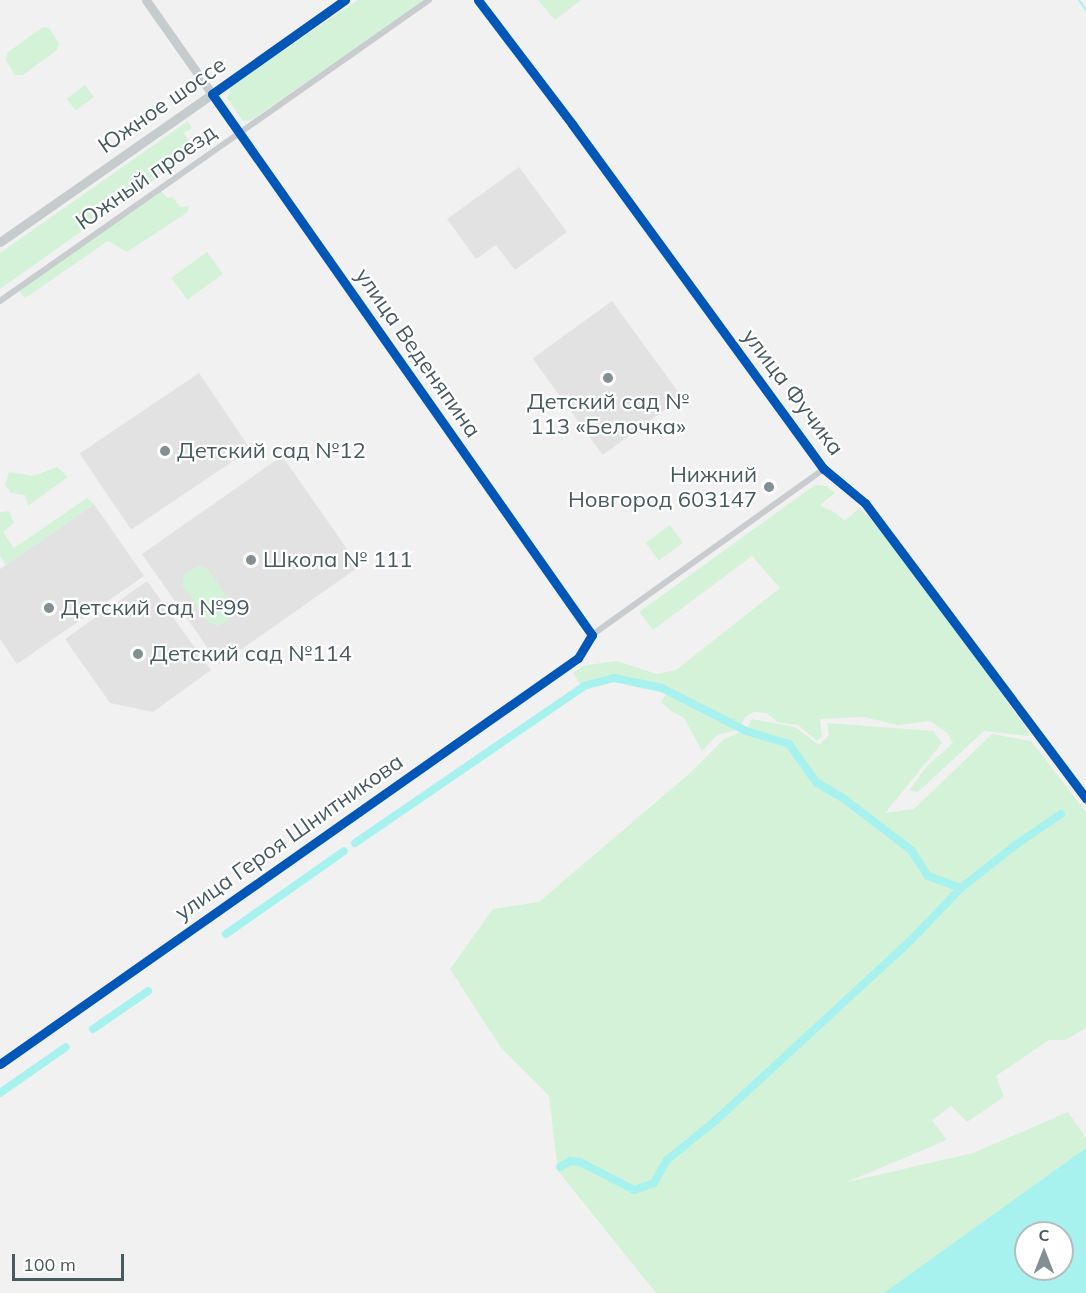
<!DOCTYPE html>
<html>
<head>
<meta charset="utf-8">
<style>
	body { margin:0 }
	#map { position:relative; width:1086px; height:1293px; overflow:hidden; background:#f2f1f1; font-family:Mulish,sans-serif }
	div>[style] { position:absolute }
	.education>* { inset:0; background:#e3e2e3; transform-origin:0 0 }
	.green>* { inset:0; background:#d4f2d8; transform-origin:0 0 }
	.water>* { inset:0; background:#a7f2ee }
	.stream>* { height:2px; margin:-1px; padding:0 1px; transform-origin:1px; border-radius:1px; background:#a7f2ee }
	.canal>* { height:8px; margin:-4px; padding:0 4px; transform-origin:4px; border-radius:4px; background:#a7f2ee }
	.minor>* { height:6px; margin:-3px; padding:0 3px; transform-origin:3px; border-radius:3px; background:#c8ccce }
	.tertiary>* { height:8px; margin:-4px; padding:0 4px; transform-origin:4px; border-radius:4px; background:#c8ccce }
	.primary>* { height:9px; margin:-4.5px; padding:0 4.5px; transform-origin:4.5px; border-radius:4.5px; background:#c6cccd }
	.cycleway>* { height:9px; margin:-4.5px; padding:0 4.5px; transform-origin:4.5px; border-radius:4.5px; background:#0057b8 }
	.dots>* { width:16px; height:16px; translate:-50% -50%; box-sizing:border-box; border:3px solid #fff; border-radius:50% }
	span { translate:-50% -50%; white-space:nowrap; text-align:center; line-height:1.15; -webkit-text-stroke:4.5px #fff; paint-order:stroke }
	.street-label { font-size:22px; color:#475a5f }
	.poi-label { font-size:22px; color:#475a5f }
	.left { translate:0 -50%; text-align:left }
	.right { translate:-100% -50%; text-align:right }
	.north { position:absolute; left:1014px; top:1221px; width:60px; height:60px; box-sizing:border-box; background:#fff; border:2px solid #b5bdbf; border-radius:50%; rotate:0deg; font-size:16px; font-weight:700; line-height:24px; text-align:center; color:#475a5f }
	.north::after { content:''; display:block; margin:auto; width:21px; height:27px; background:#838f92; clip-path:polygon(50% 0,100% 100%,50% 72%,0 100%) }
	.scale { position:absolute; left:12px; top:1254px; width:112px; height:27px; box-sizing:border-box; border:3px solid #475a5f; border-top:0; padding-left:8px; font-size:18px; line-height:21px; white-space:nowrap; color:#475a5f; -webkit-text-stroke:4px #fff; paint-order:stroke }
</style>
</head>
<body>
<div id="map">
	<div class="education">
		<i style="clip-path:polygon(519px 167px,567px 232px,515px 270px,496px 245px,476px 259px,447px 219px)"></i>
		<i style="left:612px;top:301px;width:119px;height:98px;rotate:54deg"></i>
		<i style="left:199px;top:373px;width:92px;height:144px;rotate:56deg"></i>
		<i style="left:282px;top:456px;width:135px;height:171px;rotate:55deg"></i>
		<i style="clip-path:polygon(94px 504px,144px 576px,17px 664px,0 639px,0 569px)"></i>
		<i style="clip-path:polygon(147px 581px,211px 670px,153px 712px,110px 703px,65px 639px)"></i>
	</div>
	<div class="green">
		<i style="clip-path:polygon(358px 0,425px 0,252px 120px,243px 121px,227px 98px,232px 85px)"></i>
		<i style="clip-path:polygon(538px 0,581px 0,555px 20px)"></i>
		<i style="clip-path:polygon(43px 27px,49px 28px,59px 43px,57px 50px,23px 75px,15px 75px,6px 61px,7px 53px)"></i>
		<i style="left:85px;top:85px;width:15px;height:23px;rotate:53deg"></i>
		<i style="clip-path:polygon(188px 121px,192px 128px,184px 133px,195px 151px,0 289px,0 253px)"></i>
		<i style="clip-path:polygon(160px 190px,167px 198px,173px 197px,180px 207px,189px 206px,188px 212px,127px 252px,108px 241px,25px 298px,17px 289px)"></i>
		<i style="left:207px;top:252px;width:27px;height:44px;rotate:54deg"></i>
		<i style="clip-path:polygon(57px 467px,68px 477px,28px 506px,25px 495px,11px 493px,5px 485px,9px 472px,33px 476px)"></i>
		<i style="clip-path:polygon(815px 485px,826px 486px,835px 493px,820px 505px,834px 512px,845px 521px,859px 508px,888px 535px,1028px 731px,1029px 736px,984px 731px,918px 792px,909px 791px,926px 767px,953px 743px,947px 733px,930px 721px,898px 725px,863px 717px,820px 719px,822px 736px,817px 741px,798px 725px,777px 722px,767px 713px,754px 712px,745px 717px,740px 729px,717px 735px,702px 751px,684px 718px,671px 711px,661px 702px,670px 687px,624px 677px,598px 681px,583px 688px,573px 673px,582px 666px,616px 661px,657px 674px,676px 670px,780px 588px,752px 556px,653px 630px,639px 612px)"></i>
		<i style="clip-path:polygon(87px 498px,94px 504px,6px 565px,0 556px,0 512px,9px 511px,14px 523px,3px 532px,14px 548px)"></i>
		<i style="left:670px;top:525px;width:22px;height:30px;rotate:54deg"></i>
		<i style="clip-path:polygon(198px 566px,207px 568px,234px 606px,233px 615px,219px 626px,208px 622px,182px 585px,184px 575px)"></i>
		<i style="clip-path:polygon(752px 719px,795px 727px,819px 745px,829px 735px,827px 723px,933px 731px,942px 743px,885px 813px,914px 809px,992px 734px,1031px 741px,1086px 812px,1086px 1028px,1065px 1040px,1049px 1040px,996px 1076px,1004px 1097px,967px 1122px,951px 1106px,932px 1120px,947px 1140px,847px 1182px,973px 1153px,1068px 1112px,1086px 1138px,1086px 1178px,889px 1293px,656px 1293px,558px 1171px,549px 1096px,501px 1048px,450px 969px,493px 909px,539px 902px,690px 773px,724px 739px,746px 730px)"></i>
	</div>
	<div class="water">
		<i style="clip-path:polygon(evenodd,1086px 1148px,1086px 1293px,884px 1293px,1086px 1148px,1026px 1233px,1062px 1233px,1062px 1269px,1026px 1269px,1026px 1233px)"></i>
	</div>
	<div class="stream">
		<i style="left:1079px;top:0;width:12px;rotate:55deg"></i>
	</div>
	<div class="canal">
		<i style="left:355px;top:843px;width:278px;rotate:-34.4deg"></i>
		<i style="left:584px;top:686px;width:31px;rotate:-15deg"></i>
		<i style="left:614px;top:678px;width:49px;rotate:11.8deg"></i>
		<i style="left:662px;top:688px;width:94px;rotate:27.1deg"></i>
		<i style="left:746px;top:731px;width:45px;rotate:16.8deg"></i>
		<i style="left:789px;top:744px;width:47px;rotate:54.6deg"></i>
		<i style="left:816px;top:782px;width:31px;rotate:31deg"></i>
		<i style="left:843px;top:798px;width:86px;rotate:37.4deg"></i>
		<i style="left:911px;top:850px;width:31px;rotate:57deg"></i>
		<i style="left:928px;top:876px;width:35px;rotate:20deg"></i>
		<i style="left:961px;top:888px;width:68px;rotate:-38.4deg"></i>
		<i style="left:1014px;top:846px;width:57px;rotate:-34.2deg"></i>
		<i style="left:226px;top:934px;width:144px;rotate:-35.1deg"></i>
		<i style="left:93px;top:1029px;width:67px;rotate:-34.6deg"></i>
		<i style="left:0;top:1093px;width:80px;rotate:-34.9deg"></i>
		<i style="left:560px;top:1167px;width:12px;rotate:-31deg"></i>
		<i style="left:570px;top:1161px;width:10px;rotate:6deg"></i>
		<i style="left:580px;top:1162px;width:61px;rotate:27.4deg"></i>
		<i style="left:634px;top:1190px;width:21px;rotate:-19deg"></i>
		<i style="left:654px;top:1183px;width:26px;rotate:-61deg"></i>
		<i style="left:667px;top:1160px;width:62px;rotate:-39.1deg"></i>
		<i style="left:715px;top:1121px;width:268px;rotate:-42.7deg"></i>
		<i style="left:912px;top:939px;width:71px;rotate:-46.1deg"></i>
	</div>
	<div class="minor">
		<i style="left:478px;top:0;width:156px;rotate:52.8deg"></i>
		<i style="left:572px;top:124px;width:427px;rotate:53.9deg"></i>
		<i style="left:824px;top:469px;width:53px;rotate:39.7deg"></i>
		<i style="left:865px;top:503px;width:369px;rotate:53.2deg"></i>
		<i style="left:212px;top:94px;width:661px;rotate:54.92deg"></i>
		<i style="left:0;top:301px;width:524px;rotate:-35.05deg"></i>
		<i style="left:592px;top:635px;width:285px;rotate:-35.6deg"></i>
		<i style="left:0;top:1064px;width:706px;rotate:-35.09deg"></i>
		<i style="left:578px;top:658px;width:27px;rotate:-59deg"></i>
	</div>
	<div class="tertiary">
		<i style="left:212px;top:94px;width:163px;rotate:-35.3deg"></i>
	</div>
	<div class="primary">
		<i style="left:0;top:242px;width:259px;rotate:-34.9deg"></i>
		<i style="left:212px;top:94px;width:115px;rotate:-125.1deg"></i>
	</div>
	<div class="cycleway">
		<i style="left:478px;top:0;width:156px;rotate:52.8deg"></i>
		<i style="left:572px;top:124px;width:427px;rotate:53.9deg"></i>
		<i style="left:824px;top:469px;width:53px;rotate:39.7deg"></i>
		<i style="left:865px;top:503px;width:369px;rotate:53.2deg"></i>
		<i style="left:0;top:1064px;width:706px;rotate:-35.09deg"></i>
		<i style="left:578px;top:658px;width:27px;rotate:-59deg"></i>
		<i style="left:592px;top:635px;width:661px;rotate:-125.08deg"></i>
		<i style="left:212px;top:94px;width:163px;rotate:-35.3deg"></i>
	</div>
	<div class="dots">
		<i style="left:608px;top:378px;background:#838f92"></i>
		<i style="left:165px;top:451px;background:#838f92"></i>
		<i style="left:769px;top:487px;background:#838f92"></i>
		<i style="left:251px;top:560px;background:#838f92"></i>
		<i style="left:49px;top:608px;background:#838f92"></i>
		<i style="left:138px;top:654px;background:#838f92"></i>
	</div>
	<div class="street-label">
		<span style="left:162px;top:105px;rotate:-35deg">Южное шоссе</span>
		<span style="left:146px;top:177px;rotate:-35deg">Южный проезд</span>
		<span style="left:418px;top:353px;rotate:55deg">улица Веденяпина</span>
		<span style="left:793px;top:392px;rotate:53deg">улица Фучика</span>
		<span style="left:289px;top:837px;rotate:-35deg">улица Героя Шнитникова</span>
	</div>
	<div class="poi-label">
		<span style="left:608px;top:414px">Детский сад №<br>113 «Белочка»</span>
		<span class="left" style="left:177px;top:451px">Детский сад №12</span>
		<span class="right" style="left:757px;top:487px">Нижний<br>Новгород 603147</span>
		<span class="left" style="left:263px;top:560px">Школа № 111</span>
		<span class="left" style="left:61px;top:608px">Детский сад №99</span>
		<span class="left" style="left:150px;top:654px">Детский сад №114</span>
	</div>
	<div class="north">С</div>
	<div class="scale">100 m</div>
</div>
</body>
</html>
